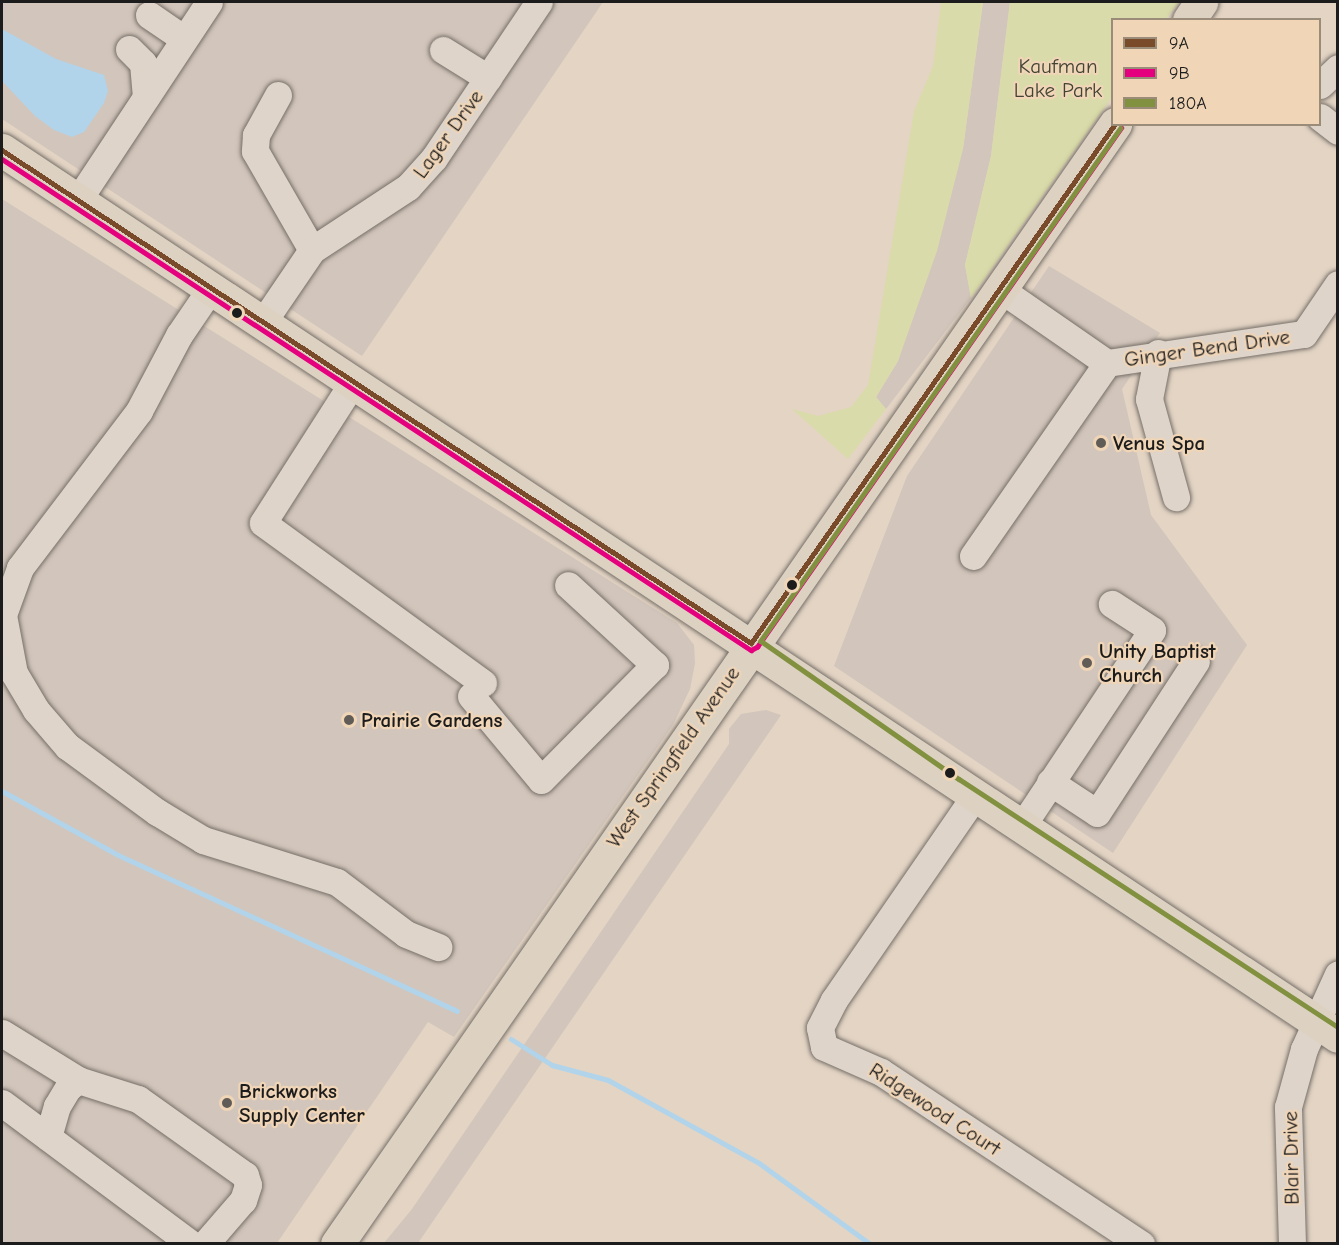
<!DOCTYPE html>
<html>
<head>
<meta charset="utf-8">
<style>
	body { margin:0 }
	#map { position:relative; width:1339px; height:1245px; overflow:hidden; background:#e3d4c4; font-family:"Comic Neue",sans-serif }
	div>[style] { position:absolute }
	.built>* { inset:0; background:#d2c5bb }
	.green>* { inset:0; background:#dadbaa }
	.water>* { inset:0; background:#b1d4ea }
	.stream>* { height:5px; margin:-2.5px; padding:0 2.5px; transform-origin:2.5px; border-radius:2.5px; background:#b1d4ea }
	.roads { filter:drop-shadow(0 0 2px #766f68) drop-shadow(0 0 2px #766f68) }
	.minor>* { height:27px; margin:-13.5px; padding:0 13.5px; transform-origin:13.5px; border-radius:13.5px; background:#ded4c9 }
	.major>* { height:33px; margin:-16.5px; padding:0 16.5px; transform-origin:16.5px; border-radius:16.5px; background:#ddd2c2 }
	.bus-1>* { height:4.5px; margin:-2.25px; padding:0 2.25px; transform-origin:2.25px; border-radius:2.25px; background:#7a4b2a }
	.bus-2>* { height:4.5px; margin:-2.25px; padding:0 2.25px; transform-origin:2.25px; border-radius:2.25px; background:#e5007d }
	.bus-3>* { height:4.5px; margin:-2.25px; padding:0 2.25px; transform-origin:2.25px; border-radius:2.25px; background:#819140 }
	.dots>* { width:16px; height:16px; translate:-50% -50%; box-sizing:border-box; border:3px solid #f0d5b7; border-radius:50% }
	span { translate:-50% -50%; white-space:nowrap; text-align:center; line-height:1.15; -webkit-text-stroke:4.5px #f0d5b7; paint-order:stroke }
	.park-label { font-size:21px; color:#414334 }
	.street-label { font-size:21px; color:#1c1c1c }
	.poi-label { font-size:21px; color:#1c1c1c; font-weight:700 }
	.left { translate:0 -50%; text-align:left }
	.frame { position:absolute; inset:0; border:3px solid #1c1c1c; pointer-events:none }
	.legend { position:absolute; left:1111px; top:18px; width:210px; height:108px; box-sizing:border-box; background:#f0d5b7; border:2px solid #9b8b79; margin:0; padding:8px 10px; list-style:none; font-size:18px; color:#1c1c1c }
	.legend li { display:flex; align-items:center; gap:12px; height:30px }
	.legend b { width:30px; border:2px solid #9b8b79 }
</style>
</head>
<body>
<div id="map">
	<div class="built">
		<i style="clip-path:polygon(2px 2px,603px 2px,362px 356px,2px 119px)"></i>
		<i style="clip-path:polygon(983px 2px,1010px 2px,991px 156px,965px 265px,971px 298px,886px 409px,876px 397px,898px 361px,963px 148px)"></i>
		<i style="clip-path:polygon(2px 199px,677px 623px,694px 645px,695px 663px,690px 689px,673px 725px,454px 1037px,428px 1022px,277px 1243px,2px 1243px)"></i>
		<i style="clip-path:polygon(1049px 266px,1160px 333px,1122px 389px,1151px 515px,1247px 645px,1113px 853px,834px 666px,907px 476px)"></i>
		<i style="clip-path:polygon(766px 710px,781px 715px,418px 1243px,384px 1243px,412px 1209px,729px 744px,729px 729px,741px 714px)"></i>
	</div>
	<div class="green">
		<i style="clip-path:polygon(941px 2px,983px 2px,963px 149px,937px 251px,898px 361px,876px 397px,886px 409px,848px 459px,792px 409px,818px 416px,851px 407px,868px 385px,914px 111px,933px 66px)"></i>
		<i style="clip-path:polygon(1010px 2px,1179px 2px,1166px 19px,1112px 20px,1112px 97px,971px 298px,965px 265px,991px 156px)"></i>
	</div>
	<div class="water">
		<i style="clip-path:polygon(2px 29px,56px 59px,104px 75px,108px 91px,104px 103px,84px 132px,72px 137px,54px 130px,35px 116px,2px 81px)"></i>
	</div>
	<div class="stream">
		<i style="left:2px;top:791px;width:132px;rotate:28.9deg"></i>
		<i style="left:118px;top:855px;width:373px;rotate:24.7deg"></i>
		<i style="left:511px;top:1039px;width:49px;rotate:32.4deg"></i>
		<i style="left:552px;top:1065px;width:58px;rotate:15deg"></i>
		<i style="left:608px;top:1080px;width:172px;rotate:28.8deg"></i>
		<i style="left:759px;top:1163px;width:137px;rotate:36.1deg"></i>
	</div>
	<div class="roads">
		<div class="minor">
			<i style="left:149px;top:15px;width:42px;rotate:34.4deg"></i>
			<i style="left:129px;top:49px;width:20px;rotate:45deg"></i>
			<i style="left:143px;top:63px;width:34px;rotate:85deg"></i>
			<i style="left:443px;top:50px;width:53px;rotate:31.9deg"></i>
			<i style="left:1320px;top:85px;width:25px;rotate:-43deg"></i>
			<i style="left:278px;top:95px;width:46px;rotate:118.8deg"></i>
			<i style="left:256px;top:135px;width:16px;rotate:94deg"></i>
			<i style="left:255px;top:151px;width:114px;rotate:60.1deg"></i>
			<i style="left:1320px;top:117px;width:23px;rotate:38deg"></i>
			<i style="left:78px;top:200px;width:237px;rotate:-56.5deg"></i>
			<i style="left:211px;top:288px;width:57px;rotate:124.2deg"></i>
			<i style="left:179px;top:335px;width:86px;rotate:117.8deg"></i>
			<i style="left:139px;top:411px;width:197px;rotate:127.2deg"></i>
			<i style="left:20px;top:568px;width:50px;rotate:109.9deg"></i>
			<i style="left:3px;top:615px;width:59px;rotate:79.3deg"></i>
			<i style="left:14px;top:673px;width:43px;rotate:59.3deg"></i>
			<i style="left:36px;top:710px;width:48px;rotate:49.3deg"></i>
			<i style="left:67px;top:746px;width:112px;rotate:36.3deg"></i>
			<i style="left:157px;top:812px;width:54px;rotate:31.3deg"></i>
			<i style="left:203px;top:840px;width:140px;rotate:17.4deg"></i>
			<i style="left:337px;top:882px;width:86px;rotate:37deg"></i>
			<i style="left:406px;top:934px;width:35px;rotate:22deg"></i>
			<i style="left:1000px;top:289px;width:130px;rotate:34.7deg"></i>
			<i style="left:1107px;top:363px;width:199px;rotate:-8.4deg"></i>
			<i style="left:1304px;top:334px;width:60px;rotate:-55.8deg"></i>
			<i style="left:263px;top:322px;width:87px;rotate:-55.8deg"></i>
			<i style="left:312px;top:250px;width:115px;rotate:-33.3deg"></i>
			<i style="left:408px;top:187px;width:39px;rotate:-48deg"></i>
			<i style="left:434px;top:158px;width:188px;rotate:-56.1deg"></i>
			<i style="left:1158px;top:353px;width:47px;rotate:101.1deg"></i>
			<i style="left:1149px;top:399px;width:102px;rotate:74.6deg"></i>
			<i style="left:353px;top:382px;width:167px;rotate:122.6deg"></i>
			<i style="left:263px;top:523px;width:272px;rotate:36deg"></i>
			<i style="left:973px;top:556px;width:235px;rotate:-55.2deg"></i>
			<i style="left:471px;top:696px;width:109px;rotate:50.2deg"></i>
			<i style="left:541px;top:780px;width:162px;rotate:-45.3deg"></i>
			<i style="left:655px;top:665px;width:118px;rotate:-137.4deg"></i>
			<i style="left:1050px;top:782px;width:56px;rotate:33.4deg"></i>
			<i style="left:1097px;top:813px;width:181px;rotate:-56.9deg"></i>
			<i style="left:974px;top:797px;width:247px;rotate:124.6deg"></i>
			<i style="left:834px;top:1000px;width:31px;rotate:117deg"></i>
			<i style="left:820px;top:1028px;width:19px;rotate:78deg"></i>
			<i style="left:824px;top:1047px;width:62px;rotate:23.7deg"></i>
			<i style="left:881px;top:1072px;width:312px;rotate:33.5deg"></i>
			<i style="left:1022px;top:826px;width:235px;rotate:-56.4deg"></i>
			<i style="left:1152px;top:630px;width:48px;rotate:-147deg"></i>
			<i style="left:2px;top:1033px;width:89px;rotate:31.7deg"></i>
			<i style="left:2px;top:1103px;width:236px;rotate:36.7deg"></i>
			<i style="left:48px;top:1137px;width:32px;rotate:-74deg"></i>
			<i style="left:57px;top:1106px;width:21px;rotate:-59deg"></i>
			<i style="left:68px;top:1088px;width:13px;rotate:-39deg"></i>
			<i style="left:78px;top:1080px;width:63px;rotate:17.6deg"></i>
			<i style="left:138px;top:1099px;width:131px;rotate:35.4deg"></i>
			<i style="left:245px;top:1175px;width:10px;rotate:73deg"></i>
			<i style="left:248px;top:1185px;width:16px;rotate:108deg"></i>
			<i style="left:243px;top:1200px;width:58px;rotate:130.8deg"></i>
			<i style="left:1292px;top:1244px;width:137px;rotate:-91.7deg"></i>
			<i style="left:1288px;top:1107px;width:60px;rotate:-74.6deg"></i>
			<i style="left:1304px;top:1049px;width:82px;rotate:-65.6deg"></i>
		</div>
		<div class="major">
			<i style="left:1189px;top:20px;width:22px;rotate:-56deg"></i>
			<i style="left:2px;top:150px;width:1603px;rotate:33.55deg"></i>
			<i style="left:337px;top:1244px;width:1364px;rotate:-55.21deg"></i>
		</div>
	</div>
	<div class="bus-1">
		<i style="left:2px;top:150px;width:897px;rotate:33.35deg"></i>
		<i style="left:751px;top:643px;width:634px;rotate:-54.96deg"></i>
	</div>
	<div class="bus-2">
		<i style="left:2px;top:159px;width:896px;rotate:33.25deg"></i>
		<i style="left:751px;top:650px;width:7px;rotate:-27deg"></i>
		<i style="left:757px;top:647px;width:634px;rotate:-54.96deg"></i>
	</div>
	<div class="bus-3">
		<i style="left:1121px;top:128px;width:627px;rotate:125.06deg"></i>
		<i style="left:761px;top:641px;width:241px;rotate:34.9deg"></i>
		<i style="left:959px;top:779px;width:453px;rotate:33.2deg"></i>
	</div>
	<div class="dots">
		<i style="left:237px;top:313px;background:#1c1c1c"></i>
		<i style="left:1101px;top:443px;background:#625c57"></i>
		<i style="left:792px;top:585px;background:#1c1c1c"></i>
		<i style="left:1087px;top:663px;background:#625c57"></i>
		<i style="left:349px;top:720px;background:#625c57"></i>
		<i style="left:950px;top:773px;background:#1c1c1c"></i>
		<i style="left:227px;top:1103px;background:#625c57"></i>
	</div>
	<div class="park-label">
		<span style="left:1058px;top:78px">Kaufman<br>Lake Park</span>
	</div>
	<div class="street-label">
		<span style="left:448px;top:134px;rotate:-54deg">Lager Drive</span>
		<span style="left:1207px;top:348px;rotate:-8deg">Ginger Bend Drive</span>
		<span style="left:673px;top:757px;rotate:-55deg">West Springfield Avenue</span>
		<span style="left:935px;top:1109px;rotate:33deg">Ridgewood Court</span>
		<span style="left:1291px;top:1158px;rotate:-91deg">Blair Drive</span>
	</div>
	<div class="poi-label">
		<span class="left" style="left:1113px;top:443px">Venus Spa</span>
		<span class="left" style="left:1099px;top:663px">Unity Baptist<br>Church</span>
		<span class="left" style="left:361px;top:720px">Prairie Gardens</span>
		<span class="left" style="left:239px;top:1103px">Brickworks<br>Supply Center</span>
	</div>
	<div class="frame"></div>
	<ul class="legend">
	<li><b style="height:8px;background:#7a4b2a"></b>9A</li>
	<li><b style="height:8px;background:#e5007d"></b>9B</li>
	<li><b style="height:8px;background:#819140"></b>180A</li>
	</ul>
</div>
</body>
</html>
